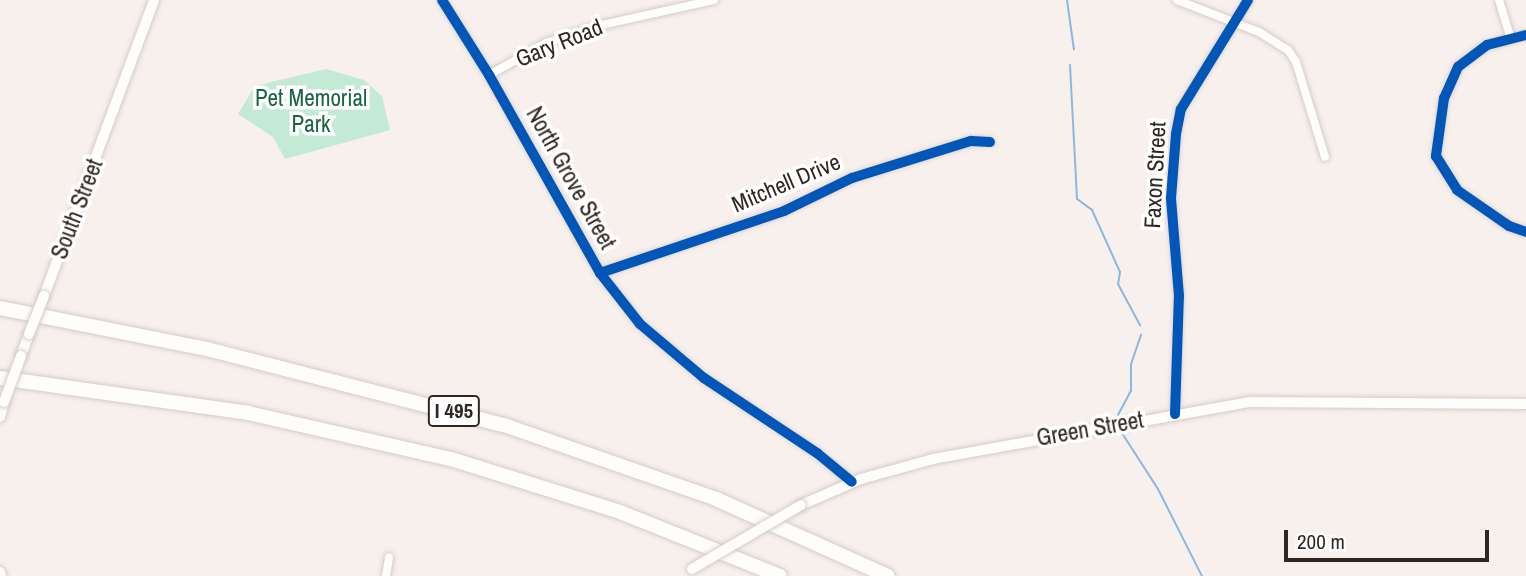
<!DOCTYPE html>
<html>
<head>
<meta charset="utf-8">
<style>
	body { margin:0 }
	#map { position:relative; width:1526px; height:576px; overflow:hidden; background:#f8f0ed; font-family:"Archivo Narrow",sans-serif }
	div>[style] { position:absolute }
	.green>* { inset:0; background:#c3ead4 }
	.stream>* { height:2px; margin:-1px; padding:0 1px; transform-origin:1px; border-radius:1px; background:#8cb8e0 }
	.roads { filter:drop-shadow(0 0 2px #d4ccc8) drop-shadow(0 0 2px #d4ccc8) }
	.minor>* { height:8px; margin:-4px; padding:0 4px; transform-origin:4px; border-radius:4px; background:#fefdfc }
	.secondary>* { height:10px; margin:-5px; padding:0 5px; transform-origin:5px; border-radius:5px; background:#fefdfc }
	.motorway>* { height:14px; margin:-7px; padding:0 7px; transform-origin:7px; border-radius:7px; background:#fefdfc }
	.bridges { filter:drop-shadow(0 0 2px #d4ccc8) drop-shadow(0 0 2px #d4ccc8) }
	.secondary-bridge>* { height:10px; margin:-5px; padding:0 5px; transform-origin:5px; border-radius:5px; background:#fefdfc }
	.cycleway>* { height:10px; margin:-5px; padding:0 5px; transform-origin:5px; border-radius:5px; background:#0057b8 }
	span { translate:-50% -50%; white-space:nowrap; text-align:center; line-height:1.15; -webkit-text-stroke:7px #fff; paint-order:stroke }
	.shield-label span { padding:2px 5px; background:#fff; border:2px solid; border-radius:5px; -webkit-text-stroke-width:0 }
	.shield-label { font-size:21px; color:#302723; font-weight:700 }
	.street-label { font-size:23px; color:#302723 }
	.park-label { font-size:23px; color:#1b6347 }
	.scale { position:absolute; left:1284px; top:530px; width:205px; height:32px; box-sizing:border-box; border:4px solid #302723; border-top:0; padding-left:9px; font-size:21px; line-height:24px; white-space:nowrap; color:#302723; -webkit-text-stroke:5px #fff; paint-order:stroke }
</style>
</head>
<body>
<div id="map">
	<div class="green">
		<i style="clip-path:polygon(326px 69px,364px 80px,382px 96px,390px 130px,285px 159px,273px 137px,238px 114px,255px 86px)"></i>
	</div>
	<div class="stream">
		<i style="left:1067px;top:0;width:50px;rotate:82deg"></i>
		<i style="left:1070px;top:65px;width:134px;rotate:87deg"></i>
		<i style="left:1077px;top:199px;width:19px;rotate:36deg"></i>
		<i style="left:1092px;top:210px;width:68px;rotate:65.7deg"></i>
		<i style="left:1120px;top:272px;width:12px;rotate:99deg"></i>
		<i style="left:1118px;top:284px;width:47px;rotate:61.8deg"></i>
		<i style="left:1118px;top:415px;width:27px;rotate:-62deg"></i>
		<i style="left:1131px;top:391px;width:27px;rotate:-90deg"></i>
		<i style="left:1131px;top:364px;width:31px;rotate:-71deg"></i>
		<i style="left:1120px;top:430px;width:70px;rotate:57.2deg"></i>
		<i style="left:1158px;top:489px;width:97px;rotate:63.2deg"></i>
	</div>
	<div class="roads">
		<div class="minor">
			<i style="left:442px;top:0;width:89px;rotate:57.9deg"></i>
			<i style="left:489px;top:75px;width:227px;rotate:60.7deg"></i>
			<i style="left:600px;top:273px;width:65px;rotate:51.9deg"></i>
			<i style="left:640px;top:324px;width:84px;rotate:40.2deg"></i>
			<i style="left:704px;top:378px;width:136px;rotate:33.6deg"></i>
			<i style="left:817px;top:453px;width:45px;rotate:39.6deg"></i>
			<i style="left:1177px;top:0;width:88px;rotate:21.3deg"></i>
			<i style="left:1259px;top:32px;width:34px;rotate:32deg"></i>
			<i style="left:1288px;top:50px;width:14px;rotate:56deg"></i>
			<i style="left:1296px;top:62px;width:99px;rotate:73deg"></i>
			<i style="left:1499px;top:0;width:39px;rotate:73deg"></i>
			<i style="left:1526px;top:35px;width:40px;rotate:165.6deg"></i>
			<i style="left:1487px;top:45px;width:36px;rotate:143deg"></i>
			<i style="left:1458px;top:67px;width:34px;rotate:114deg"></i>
			<i style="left:1444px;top:98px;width:59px;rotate:97.9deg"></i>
			<i style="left:1436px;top:156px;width:40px;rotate:58deg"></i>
			<i style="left:1457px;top:190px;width:63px;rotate:34.7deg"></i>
			<i style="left:1509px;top:226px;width:18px;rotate:19deg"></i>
			<i style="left:489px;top:75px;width:65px;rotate:-29.3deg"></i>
			<i style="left:546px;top:43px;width:54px;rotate:-18.4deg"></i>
			<i style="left:597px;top:26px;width:120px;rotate:-12.5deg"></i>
			<i style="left:600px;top:273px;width:194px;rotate:-18.6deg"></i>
			<i style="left:784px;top:211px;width:76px;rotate:-25.9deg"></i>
			<i style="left:852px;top:178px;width:125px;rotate:-17.3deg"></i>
			<i style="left:971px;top:141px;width:19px;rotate:3deg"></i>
			<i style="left:1175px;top:414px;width:118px;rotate:-88.1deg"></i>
			<i style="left:1179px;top:296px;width:98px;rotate:-94.7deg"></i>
			<i style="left:1171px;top:198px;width:64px;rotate:-85.5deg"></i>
			<i style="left:1176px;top:134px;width:25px;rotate:-79deg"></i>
			<i style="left:1181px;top:109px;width:128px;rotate:-58.4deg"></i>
			<i style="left:386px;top:576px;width:19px;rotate:-81deg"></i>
		</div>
		<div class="secondary">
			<i style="left:44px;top:296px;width:316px;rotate:-69.6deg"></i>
			<i style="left:21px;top:356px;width:23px;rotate:-70deg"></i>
			<i style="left:0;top:417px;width:16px;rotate:-75deg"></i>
			<i style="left:801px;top:505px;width:65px;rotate:-23.4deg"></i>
			<i style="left:861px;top:479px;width:75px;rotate:-15.5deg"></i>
			<i style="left:933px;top:459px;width:323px;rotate:-10.2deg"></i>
			<i style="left:1251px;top:402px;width:275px;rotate:0.4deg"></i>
			<i style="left:0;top:572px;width:4px;rotate:76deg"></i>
		</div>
		<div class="motorway">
			<i style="left:0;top:308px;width:211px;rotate:11.2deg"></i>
			<i style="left:207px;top:349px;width:307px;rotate:14.4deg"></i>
			<i style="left:504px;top:425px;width:225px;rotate:19.2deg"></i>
			<i style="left:716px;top:499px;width:188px;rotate:24.1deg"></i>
			<i style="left:0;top:378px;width:250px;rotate:8deg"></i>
			<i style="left:248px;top:413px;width:208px;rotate:12.8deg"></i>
			<i style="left:451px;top:459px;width:177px;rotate:17.4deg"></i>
			<i style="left:620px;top:512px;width:172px;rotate:21.8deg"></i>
		</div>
	</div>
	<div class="bridges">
		<div class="secondary-bridge">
			<i style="left:29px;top:334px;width:41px;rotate:-68.5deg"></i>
			<i style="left:4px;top:402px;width:49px;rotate:-69.7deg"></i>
			<i style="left:692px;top:569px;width:126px;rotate:-30.4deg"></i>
		</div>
	</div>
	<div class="cycleway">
		<i style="left:442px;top:0;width:89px;rotate:57.9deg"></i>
		<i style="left:489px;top:75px;width:227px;rotate:60.7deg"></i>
		<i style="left:600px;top:273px;width:65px;rotate:51.9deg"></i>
		<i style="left:640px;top:324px;width:84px;rotate:40.2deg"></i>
		<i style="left:704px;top:378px;width:136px;rotate:33.6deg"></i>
		<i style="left:817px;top:453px;width:45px;rotate:39.6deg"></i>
		<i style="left:1526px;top:35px;width:40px;rotate:165.6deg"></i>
		<i style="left:1487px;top:45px;width:36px;rotate:143deg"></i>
		<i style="left:1458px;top:67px;width:34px;rotate:114deg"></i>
		<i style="left:1444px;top:98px;width:59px;rotate:97.9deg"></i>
		<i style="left:1436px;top:156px;width:40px;rotate:58deg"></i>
		<i style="left:1457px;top:190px;width:63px;rotate:34.7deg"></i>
		<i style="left:1509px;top:226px;width:18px;rotate:19deg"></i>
		<i style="left:600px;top:273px;width:194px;rotate:-18.6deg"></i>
		<i style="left:784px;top:211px;width:76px;rotate:-25.9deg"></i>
		<i style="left:852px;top:178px;width:125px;rotate:-17.3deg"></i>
		<i style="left:971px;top:141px;width:19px;rotate:3deg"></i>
		<i style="left:1175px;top:414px;width:118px;rotate:-88.1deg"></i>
		<i style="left:1179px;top:296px;width:98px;rotate:-94.7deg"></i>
		<i style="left:1171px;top:198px;width:64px;rotate:-85.5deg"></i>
		<i style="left:1176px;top:134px;width:25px;rotate:-79deg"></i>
		<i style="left:1181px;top:109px;width:128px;rotate:-58.4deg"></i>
	</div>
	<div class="shield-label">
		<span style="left:454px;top:411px">I 495</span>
	</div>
	<div class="street-label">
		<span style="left:559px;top:43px;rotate:-22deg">Gary Road</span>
		<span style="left:1155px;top:175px;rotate:-87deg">Faxon Street</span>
		<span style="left:571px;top:178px;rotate:61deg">North Grove Street</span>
		<span style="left:786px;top:183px;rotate:-23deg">Mitchell Drive</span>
		<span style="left:77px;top:209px;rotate:-69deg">South Street</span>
		<span style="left:1090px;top:429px;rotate:-10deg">Green Street</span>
	</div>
	<div class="park-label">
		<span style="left:311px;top:111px">Pet Memorial<br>Park</span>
	</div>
	<div class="scale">200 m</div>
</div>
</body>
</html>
